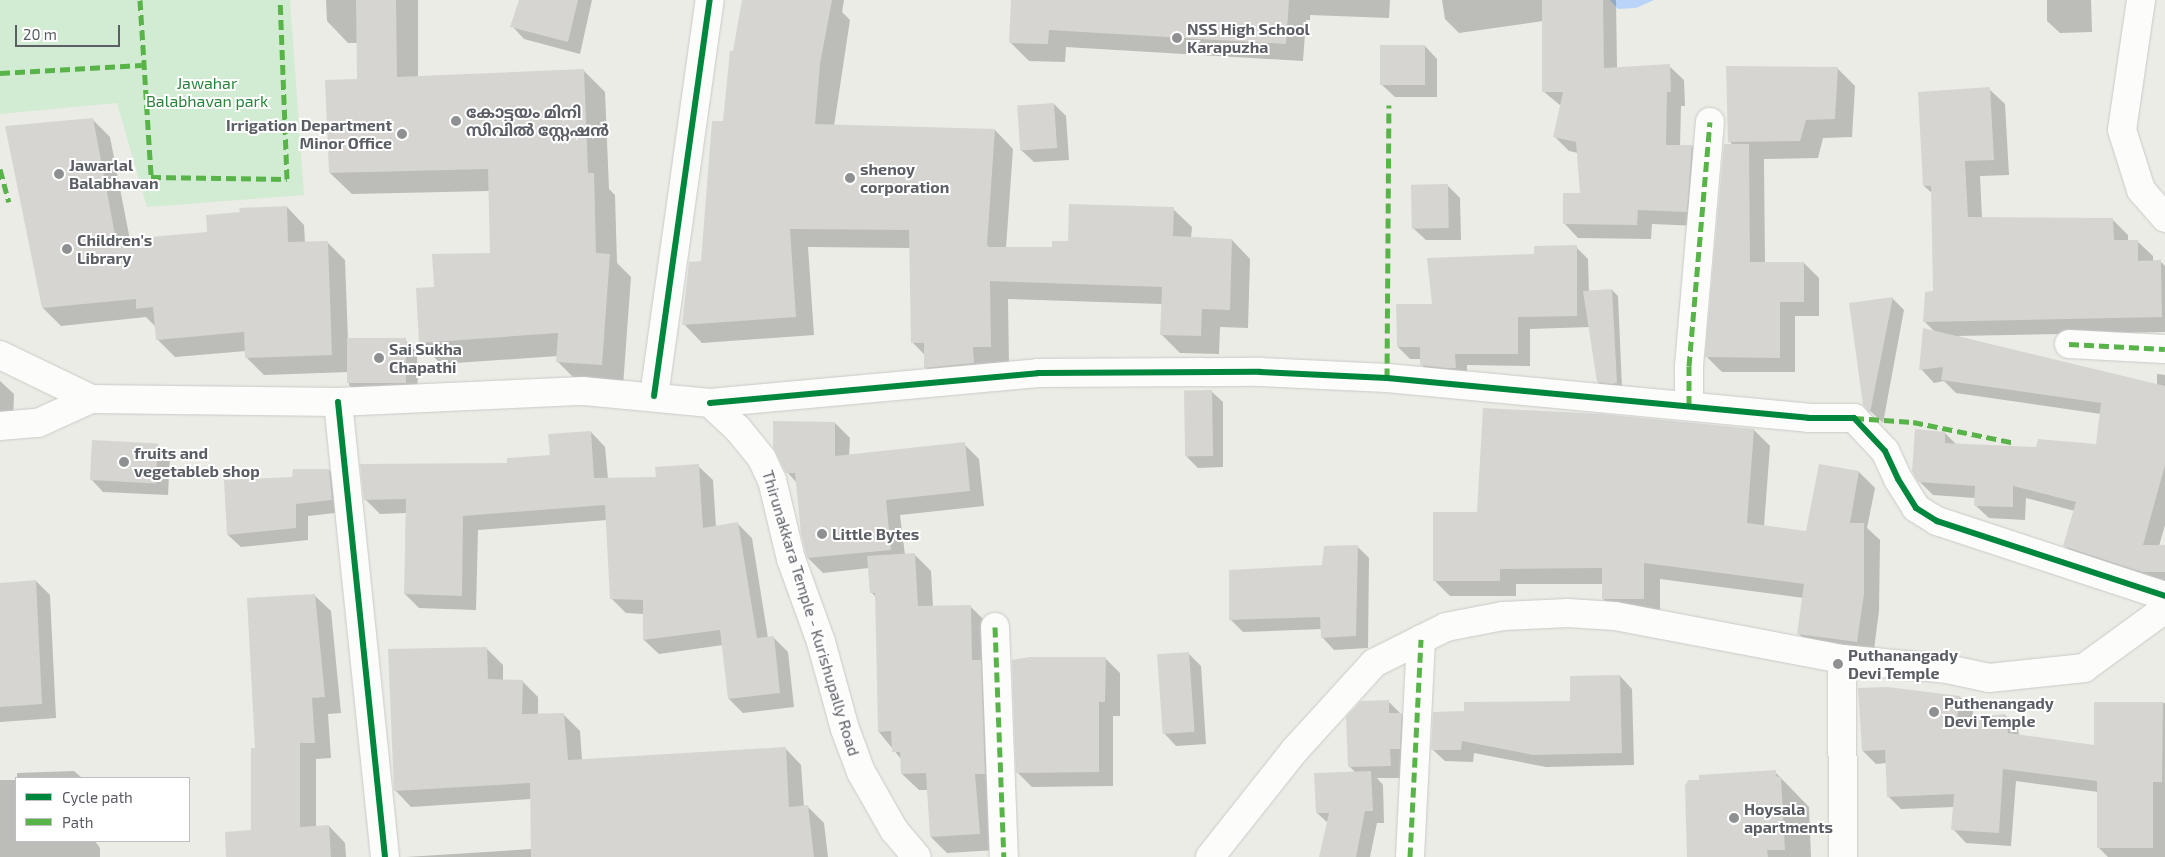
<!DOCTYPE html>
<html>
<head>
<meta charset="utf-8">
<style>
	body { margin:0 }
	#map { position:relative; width:2165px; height:857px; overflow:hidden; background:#ecece6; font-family:"Exo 2","Noto Sans Malayalam",sans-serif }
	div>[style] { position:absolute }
	.green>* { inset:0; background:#d2ebd3 }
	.water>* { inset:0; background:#b9d4f8 }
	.shadow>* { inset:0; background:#0003 }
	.building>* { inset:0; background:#d6d5d1; transform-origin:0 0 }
	.roads { filter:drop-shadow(0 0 1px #c9cac8) drop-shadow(0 0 1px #c9cac8) }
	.street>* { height:28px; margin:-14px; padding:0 14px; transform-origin:14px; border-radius:14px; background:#fcfcfb }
	.secondary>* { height:28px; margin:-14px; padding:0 14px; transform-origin:14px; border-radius:14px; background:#fcfcfb }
	.quiet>* { height:5px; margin-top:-2.5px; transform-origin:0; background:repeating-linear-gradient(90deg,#58b448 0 10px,transparent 0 15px) }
	.cycleway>* { height:6px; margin:-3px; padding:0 3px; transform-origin:3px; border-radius:3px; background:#00873e }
	.dots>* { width:14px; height:14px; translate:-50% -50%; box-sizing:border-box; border:2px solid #fff; border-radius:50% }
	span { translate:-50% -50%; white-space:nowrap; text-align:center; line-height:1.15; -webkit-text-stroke:4px #fff; paint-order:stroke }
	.poi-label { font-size:16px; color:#5b5e65; font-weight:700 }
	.left { translate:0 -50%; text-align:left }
	.right { translate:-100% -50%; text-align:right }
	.park-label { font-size:16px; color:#2b843c }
	.street-label { font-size:16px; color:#5b5e65 }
	.legend { position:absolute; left:15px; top:777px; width:175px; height:65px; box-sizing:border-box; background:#fff; border:1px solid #bdbfc1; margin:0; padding:6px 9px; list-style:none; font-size:15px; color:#5b5e65 }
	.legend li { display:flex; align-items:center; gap:10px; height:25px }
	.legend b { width:25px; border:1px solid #bdbfc1 }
	.scale { position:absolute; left:15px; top:25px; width:105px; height:22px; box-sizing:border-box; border:2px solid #5b5e65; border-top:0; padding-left:6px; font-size:15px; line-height:18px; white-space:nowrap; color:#5b5e65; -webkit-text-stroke:4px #fff; paint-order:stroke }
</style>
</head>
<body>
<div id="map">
	<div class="green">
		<i style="clip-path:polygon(0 0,290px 0,304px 195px,147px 207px,117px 103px,0 114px)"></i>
	</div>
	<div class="water">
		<i style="clip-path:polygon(1610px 0,1654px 0,1636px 8px,1618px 9px)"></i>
	</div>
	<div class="shadow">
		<i style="clip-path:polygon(326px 0,418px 0,418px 77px,583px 70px,605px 92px,609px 189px,615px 195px,617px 263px,631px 277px,623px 386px,579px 383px,558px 362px,558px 356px,441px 364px,420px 343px,435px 288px,491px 254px,489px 191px,352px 194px,330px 173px,358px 80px,358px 43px,348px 43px,327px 21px)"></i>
		<i style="clip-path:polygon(520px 0,592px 0,580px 54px,524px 39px,512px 26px)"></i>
		<i style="clip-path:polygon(744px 0,844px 0,842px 12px,850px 20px,834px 126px,995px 130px,1013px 149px,1006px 248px,1053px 249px,1173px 209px,1192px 227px,1191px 238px,1232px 240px,1250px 259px,1248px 328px,1220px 327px,1219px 354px,1180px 353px,1161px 334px,1162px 304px,1008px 299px,1009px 365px,944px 386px,925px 367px,925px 355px,912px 342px,911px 248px,808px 247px,814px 335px,702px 343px,684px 324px,702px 263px)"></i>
		<i style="clip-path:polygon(1012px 0,1390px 0,1389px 18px,1310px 15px,1310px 20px,1306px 20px,1303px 61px,1066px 47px,1065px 62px,1029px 61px,1011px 43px)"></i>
		<i style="clip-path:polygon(1442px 0,1616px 0,1617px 68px,1669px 66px,1684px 80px,1685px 106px,1681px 106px,1680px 146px,1692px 146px,1706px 160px,1700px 226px,1652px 224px,1651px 239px,1578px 238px,1564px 223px,1581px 194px,1578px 153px,1569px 151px,1555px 137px,1561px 106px,1543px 91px,1543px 21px,1459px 33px,1445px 19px)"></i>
		<i style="clip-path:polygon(2047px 0,2091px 0,2092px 32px,2060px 33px,2047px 21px)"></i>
		<i style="clip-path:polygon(1425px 46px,1437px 59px,1437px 97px,1395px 97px,1382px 85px)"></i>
		<i style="clip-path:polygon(1837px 68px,1855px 86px,1852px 137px,1823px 138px,1818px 158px,1764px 159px,1765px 264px,1804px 263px,1819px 278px,1819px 316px,1795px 316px,1795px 372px,1722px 372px,1707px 357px,1733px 145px,1729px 141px)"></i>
		<i style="clip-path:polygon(1989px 89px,2005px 104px,2009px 175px,1980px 176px,1982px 218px,2113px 220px,2128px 235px,2128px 241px,2137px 241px,2153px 256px,2153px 262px,2161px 262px,2165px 266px,2165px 332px,1956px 336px,2157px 385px,2157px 374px,2165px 375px,2165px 525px,2159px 546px,2165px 546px,2165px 585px,2078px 559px,2065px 546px,2075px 511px,2026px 498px,2025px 520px,1989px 518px,1975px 505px,1975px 498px,1933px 495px,1919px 481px,1945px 433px,1957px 445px,2037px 448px,2097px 445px,2101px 414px,1956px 393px,1944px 381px,1934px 383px,1921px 369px,1936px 333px,1924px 321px,1934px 292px,1933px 194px,1924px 186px)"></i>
		<i style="clip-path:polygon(1054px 104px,1066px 116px,1069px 160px,1034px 162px,1021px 150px)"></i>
		<i style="clip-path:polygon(93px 120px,110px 137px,130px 240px,209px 234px,287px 207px,304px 225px,305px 243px,327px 242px,345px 260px,348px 341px,405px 340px,417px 352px,418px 395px,361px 398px,349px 385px,349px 372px,264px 375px,246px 357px,246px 351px,175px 357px,157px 339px,156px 327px,146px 317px,61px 326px,43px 308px)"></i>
		<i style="clip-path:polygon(1447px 185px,1460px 198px,1461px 240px,1426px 240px,1413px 228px)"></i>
		<i style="clip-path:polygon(1576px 247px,1588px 259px,1589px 292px,1612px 290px,1618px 296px,1622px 388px,1604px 388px,1598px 382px,1590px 327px,1530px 329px,1530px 366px,1467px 365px,1467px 380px,1434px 377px,1422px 365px,1422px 359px,1410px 359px,1398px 347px,1433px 306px,1535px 255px)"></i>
		<i style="clip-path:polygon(1892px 298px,1904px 310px,1883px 423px,1864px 405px)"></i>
		<i style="clip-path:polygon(0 381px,14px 394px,13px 421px,0 427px)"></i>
		<i style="clip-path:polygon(1212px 392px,1223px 402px,1223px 467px,1198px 468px,1187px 457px)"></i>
		<i style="clip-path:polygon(835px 423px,850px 438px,849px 456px,964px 444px,979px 459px,984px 506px,900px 515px,905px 555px,914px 554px,931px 571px,933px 607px,970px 606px,987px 623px,996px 850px,947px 853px,931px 837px,928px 790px,919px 790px,902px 774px,901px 759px,879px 732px,877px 598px,871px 592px,869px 568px,823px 573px,808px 558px,797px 483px,787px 472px)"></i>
		<i style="clip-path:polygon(1754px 430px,1770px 446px,1764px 526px,1807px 532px,1859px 472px,1875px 488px,1867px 528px,1880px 540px,1879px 611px,1873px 657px,1815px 650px,1799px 634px,1804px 598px,1660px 579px,1660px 615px,1620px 615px,1603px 599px,1604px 584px,1516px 584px,1516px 596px,1450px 596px,1434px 580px,1478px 513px)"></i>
		<i style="clip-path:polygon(591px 432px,605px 447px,608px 479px,657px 478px,698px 466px,713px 480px,716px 527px,738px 524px,752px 538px,768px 638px,773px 637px,788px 652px,794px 707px,743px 713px,729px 699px,723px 645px,659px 654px,644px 640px,644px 614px,626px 613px,612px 599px,607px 520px,478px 530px,476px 610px,419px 608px,405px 594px,406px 513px,380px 514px,365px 499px,551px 456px)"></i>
		<i style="clip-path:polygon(158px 445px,170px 457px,168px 495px,103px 492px,91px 479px)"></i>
		<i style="clip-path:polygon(329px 470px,341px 483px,344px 512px,308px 516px,308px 540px,241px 547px,228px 535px,293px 478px)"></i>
		<i style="clip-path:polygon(1357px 546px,1369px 558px,1368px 648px,1334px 650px,1322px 637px,1322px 629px,1243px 632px,1230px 619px)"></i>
		<i style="clip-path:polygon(36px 581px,50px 595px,56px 718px,0 722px,0 584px)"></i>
		<i style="clip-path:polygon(314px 595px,331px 611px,341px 713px,328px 714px,331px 758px,316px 759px,316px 827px,329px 826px,345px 843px,346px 857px,228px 857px,252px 831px,257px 750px)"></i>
		<i style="clip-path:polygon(487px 649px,503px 665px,503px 681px,522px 681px,538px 697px,538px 715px,563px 714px,580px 731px,582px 760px,785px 748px,801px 765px,804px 807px,808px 807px,824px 823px,828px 857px,406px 857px,532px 849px,531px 799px,411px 807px,395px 790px)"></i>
		<i style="clip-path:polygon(1189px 654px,1201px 666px,1206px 744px,1176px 746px,1164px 733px)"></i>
		<i style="clip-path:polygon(1105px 658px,1120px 673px,1120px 716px,1113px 716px,1113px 786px,1032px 787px,1018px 773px)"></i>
		<i style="clip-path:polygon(1620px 676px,1632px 689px,1634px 765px,1546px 767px,1474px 753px,1473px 762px,1445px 761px,1432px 749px,1465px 712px,1572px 702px)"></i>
		<i style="clip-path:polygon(1887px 688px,1960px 697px,1973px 711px,1972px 719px,2005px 715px,2018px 728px,2019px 736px,2095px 747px,2095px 703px,2165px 703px,2165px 857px,2108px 857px,2098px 847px,2098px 792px,2016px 781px,2011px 846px,1966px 843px,1953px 829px,1954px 807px,1901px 809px,1888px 796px,1887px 763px,1876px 764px,1863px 751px)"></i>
		<i style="clip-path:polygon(1388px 701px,1413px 726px,1402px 778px,1377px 778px,1383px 785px,1384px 823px,1377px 823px,1370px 857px,1321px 857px,1328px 823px,1317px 813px,1356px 773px,1349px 766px)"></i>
		<i style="clip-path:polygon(74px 771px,82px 778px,17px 778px,17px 773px)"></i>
		<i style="clip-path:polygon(1775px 772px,1809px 807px,1811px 857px,1688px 857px,1700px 781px)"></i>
		<i style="clip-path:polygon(0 780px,16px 780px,16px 841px,95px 841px,100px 848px,100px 857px,0 857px)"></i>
	</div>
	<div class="building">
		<i style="clip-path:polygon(356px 0,396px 0,397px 77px,584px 69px,588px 173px,594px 173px,596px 253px,610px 254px,602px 365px,556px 362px,558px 333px,419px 343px,416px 288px,434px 287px,432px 254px,490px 253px,488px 169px,329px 173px,325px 80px,357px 79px)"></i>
		<i style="clip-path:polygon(519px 0,578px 0,568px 42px,510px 27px)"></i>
		<i style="clip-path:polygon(742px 0,832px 0,820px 64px,815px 124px,995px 129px,987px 245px,989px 247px,1052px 247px,1052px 241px,1068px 241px,1069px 204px,1174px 207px,1173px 236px,1232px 239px,1230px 310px,1202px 309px,1201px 336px,1160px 335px,1162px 287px,990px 281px,991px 347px,973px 347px,974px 363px,924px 368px,924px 343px,911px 343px,909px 230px,790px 229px,796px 317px,682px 325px,689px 262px,701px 261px,712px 121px,723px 121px,730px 51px,733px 51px)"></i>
		<i style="clip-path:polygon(1011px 0,1289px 0,1286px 44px,1049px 30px,1048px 44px,1009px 43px)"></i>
		<i style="clip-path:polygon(1542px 0,1603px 0,1604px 68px,1670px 64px,1671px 92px,1667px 92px,1666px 145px,1692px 145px,1687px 212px,1638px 210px,1637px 225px,1563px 224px,1563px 193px,1580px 193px,1576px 142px,1553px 137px,1563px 92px,1542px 92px)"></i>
		<i style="left:1380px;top:45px;width:45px;height:40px"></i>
		<i style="clip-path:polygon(1726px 66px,1838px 67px,1835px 119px,1806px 120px,1800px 141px,1728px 142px)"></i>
		<i style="clip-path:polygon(1990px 87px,1994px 160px,1965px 161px,1968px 217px,2113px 218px,2114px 240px,2138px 240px,2138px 261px,2161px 260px,2162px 317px,1923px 322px,1925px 292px,1933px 291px,1931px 186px,1923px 186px,1918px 92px)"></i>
		<i style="left:1054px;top:103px;width:45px;height:37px;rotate:86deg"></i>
		<i style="clip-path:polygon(93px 118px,116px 240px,207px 232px,206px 215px,240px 212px,239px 208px,287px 206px,288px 242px,328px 241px,332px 355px,245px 358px,244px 332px,156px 340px,153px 307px,136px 309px,136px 299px,42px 308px,5px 126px)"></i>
		<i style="clip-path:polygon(1724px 144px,1749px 144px,1750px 262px,1804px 262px,1804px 302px,1780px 302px,1780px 358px,1705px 357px)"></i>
		<i style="left:1448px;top:184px;width:44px;height:37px;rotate:89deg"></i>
		<i style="clip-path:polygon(1577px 245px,1577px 316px,1518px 317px,1518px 354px,1455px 354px,1456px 368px,1446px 368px,1420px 365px,1420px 347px,1397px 347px,1396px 304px,1432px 304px,1427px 258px,1534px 254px,1534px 246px)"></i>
		<i style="clip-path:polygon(1612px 289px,1617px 383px,1611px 384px,1597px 382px,1583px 291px)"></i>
		<i style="clip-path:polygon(1893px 297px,1870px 413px,1863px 405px,1849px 303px)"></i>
		<i style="clip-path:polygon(1923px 328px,2165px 386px,2165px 465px,2143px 545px,2165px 545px,2165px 572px,2142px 572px,2063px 546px,2076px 502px,2013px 486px,2013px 507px,1974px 506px,1975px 486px,1918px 482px,1912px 471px,1915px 429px,1945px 432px,1945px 443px,2036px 447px,2038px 439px,2096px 444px,2101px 403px,1941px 380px,1943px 367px,1919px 370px)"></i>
		<i style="left:406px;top:338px;width:45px;height:59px;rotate:90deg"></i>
		<i style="left:1212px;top:390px;width:66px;height:28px;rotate:89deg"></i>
		<i style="clip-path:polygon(1483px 408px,1602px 414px,1754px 429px,1747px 523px,1806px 531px,1819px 464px,1859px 471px,1850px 523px,1864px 523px,1864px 594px,1857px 642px,1797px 634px,1804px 584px,1644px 563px,1644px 599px,1602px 599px,1602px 568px,1500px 569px,1500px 581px,1433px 581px,1433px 512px,1477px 512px)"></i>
		<i style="clip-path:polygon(773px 421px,835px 422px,835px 456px,965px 442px,970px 491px,886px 500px,891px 550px,807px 558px,801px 533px,795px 473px,786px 473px,773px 447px)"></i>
		<i style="clip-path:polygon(591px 431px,594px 478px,656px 477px,655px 467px,699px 464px,703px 528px,738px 522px,757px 638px,774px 636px,780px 693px,728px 699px,720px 630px,643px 640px,643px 600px,610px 599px,605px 505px,463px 516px,462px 596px,404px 594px,406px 499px,364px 500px,360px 464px,507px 463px,507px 458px,550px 455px,548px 434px)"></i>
		<i style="left:92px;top:440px;width:66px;height:40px;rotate:3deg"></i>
		<i style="clip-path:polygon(293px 469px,329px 469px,332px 500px,296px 504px,296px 528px,227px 535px,224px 480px,292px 477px)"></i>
		<i style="clip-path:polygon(1358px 545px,1356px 636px,1321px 638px,1320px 617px,1229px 620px,1229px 570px,1322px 565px,1324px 546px)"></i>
		<i style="clip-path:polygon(915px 553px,918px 606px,971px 605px,972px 660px,981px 660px,985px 774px,975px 774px,980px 834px,930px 837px,926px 773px,901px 774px,900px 752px,892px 752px,891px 731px,878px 732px,875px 593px,870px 593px,867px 556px)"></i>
		<i style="clip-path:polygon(36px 580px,42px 704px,0 707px,0 583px)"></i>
		<i style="clip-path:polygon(315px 594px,325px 697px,312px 698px,315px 743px,300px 743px,300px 827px,329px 825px,331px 857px,226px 857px,225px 832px,251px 830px,251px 748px,255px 748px,247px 598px)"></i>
		<i style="clip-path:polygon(487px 647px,488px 679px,523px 680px,522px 714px,564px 713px,568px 760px,786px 747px,789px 807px,808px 805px,814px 857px,531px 857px,530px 783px,394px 791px,388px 649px)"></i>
		<i style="left:1189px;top:652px;width:80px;height:32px;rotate:86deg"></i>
		<i style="clip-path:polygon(1030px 657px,1106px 657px,1105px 702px,1099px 702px,1099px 772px,1016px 773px,1012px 660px)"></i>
		<i style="clip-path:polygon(1620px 675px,1622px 753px,1533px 755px,1462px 741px,1461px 750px,1431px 750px,1433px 712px,1464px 711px,1464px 702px,1570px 701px,1570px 676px)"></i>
		<i style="clip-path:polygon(1887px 687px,1960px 696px,1957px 719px,2005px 714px,2008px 733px,2094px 745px,2094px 702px,2163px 702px,2162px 782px,2153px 782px,2153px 848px,2097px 848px,2097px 781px,2003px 769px,1999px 833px,1951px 830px,1954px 794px,1887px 797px,1885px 750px,1862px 751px,1858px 688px)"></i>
		<i style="clip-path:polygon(1389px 700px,1389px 713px,1402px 713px,1400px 749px,1390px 749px,1391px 766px,1348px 767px,1346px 717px,1361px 701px)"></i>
		<i style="clip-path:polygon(1776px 770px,1776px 776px,1781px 778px,1785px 850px,1767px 850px,1768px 857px,1687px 857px,1685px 786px,1688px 780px,1699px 780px,1699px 775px)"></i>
		<i style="clip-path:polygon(1371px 771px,1373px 811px,1365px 811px,1356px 857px,1319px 857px,1329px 813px,1316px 813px,1314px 773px)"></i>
	</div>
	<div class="roads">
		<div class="street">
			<i style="left:2141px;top:0;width:131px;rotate:98.3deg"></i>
			<i style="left:2122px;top:130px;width:63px;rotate:72.4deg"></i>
			<i style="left:2141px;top:190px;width:37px;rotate:49deg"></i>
			<i style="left:2069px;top:344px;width:96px;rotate:3deg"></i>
			<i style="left:654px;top:396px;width:400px;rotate:-82deg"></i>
			<i style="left:338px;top:402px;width:457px;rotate:84.1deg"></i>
			<i style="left:710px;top:403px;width:329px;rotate:-5.2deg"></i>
			<i style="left:1038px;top:373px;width:222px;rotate:-0.3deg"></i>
			<i style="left:1260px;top:372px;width:127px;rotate:2.7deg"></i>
			<i style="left:1387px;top:378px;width:423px;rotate:5.4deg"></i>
			<i style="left:1808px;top:418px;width:46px"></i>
			<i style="left:1854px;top:418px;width:45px;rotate:46.8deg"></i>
			<i style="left:1885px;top:451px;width:31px;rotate:65deg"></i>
			<i style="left:1898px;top:479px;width:34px;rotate:58deg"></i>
			<i style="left:1916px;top:508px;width:25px;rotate:32deg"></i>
			<i style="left:1937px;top:521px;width:240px;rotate:18.2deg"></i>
			<i style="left:1689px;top:405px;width:39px;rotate:-90deg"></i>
			<i style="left:1689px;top:366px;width:245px;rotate:-85.1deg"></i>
			<i style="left:0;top:426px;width:38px;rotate:-5deg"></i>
			<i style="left:38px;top:423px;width:58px;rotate:-24.4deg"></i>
			<i style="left:995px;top:627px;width:230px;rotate:87.8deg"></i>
			<i style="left:1842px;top:659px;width:198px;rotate:89.7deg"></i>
			<i style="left:1410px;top:857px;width:218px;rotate:-87.1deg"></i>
		</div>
		<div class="secondary">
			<i style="left:0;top:355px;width:101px;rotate:25.8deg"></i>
			<i style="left:91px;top:399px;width:247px;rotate:0.7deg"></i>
			<i style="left:338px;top:402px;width:245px;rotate:-2.6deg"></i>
			<i style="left:583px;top:391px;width:128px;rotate:5.4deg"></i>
			<i style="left:710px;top:403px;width:38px;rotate:43deg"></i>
			<i style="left:738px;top:429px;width:38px;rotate:51deg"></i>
			<i style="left:762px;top:459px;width:23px;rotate:65deg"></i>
			<i style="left:772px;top:480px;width:81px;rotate:76.5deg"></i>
			<i style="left:791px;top:559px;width:88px;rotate:70.1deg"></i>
			<i style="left:821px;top:642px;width:90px;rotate:74.6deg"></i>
			<i style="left:845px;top:729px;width:46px;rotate:69.6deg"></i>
			<i style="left:861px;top:772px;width:67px;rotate:60.4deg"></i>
			<i style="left:894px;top:830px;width:35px;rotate:50deg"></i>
			<i style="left:1210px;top:857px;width:135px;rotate:-51.6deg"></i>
			<i style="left:1294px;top:751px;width:119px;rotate:-47.7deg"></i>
			<i style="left:1374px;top:663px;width:80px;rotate:-26.6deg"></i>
			<i style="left:1446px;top:627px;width:58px;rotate:-10.9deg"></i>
			<i style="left:1503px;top:616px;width:65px;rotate:-2.6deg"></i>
			<i style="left:1568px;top:613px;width:47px;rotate:3.7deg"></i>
			<i style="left:1615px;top:616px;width:231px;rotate:10.7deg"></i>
			<i style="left:1842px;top:659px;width:105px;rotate:5.4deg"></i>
			<i style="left:1947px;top:669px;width:43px;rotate:12.1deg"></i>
			<i style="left:1989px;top:678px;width:96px;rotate:-6deg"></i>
			<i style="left:2084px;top:668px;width:100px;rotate:-36.1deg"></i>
		</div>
	</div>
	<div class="quiet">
		<i style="left:140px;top:0;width:177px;rotate:86.4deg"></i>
		<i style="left:151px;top:177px;width:136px;rotate:0.8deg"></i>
		<i style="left:287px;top:179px;width:179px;rotate:-92.2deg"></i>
		<i style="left:0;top:73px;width:142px;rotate:-3.2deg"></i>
		<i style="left:0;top:169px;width:34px;rotate:75deg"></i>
		<i style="left:2069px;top:344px;width:96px;rotate:3deg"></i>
		<i style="left:1387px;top:378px;width:273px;rotate:-89.6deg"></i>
		<i style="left:1689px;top:405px;width:39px;rotate:-90deg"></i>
		<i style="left:1689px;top:366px;width:245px;rotate:-85.1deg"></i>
		<i style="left:1854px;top:418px;width:59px;rotate:3.9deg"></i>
		<i style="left:1913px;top:422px;width:104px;rotate:11.6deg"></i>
		<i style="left:995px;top:627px;width:230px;rotate:87.8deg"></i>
		<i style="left:1410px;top:857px;width:218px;rotate:-87.1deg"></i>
	</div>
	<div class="cycleway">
		<i style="left:654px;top:396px;width:400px;rotate:-82deg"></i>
		<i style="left:338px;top:402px;width:457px;rotate:84.1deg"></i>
		<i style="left:710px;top:403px;width:329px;rotate:-5.2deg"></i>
		<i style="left:1038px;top:373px;width:222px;rotate:-0.3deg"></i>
		<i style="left:1260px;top:372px;width:127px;rotate:2.7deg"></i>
		<i style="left:1387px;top:378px;width:423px;rotate:5.4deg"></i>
		<i style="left:1808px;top:418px;width:46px"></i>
		<i style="left:1854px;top:418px;width:45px;rotate:46.8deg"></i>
		<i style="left:1885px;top:451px;width:31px;rotate:65deg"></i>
		<i style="left:1898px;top:479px;width:34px;rotate:58deg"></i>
		<i style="left:1916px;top:508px;width:25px;rotate:32deg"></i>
		<i style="left:1937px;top:521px;width:240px;rotate:18.2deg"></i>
	</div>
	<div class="dots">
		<i style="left:1177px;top:38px;background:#8e9092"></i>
		<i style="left:456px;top:121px;background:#8e9092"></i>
		<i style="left:402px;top:134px;background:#8e9092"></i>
		<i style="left:59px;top:174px;background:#8e9092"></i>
		<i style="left:850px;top:178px;background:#8e9092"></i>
		<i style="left:67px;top:249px;background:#8e9092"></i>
		<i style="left:379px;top:358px;background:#8e9092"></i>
		<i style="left:124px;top:462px;background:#8e9092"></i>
		<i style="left:822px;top:534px;background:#8e9092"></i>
		<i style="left:1838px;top:664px;background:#8e9092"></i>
		<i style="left:1934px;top:712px;background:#8e9092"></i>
		<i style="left:1734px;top:818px;background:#8e9092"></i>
	</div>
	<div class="poi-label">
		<span class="left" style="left:1187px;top:38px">NSS High School<br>Karapuzha</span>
		<span class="left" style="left:466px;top:121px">കോട്ടയം മിനി<br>സിവിൽ സ്റ്റേഷൻ</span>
		<span class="right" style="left:392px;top:134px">Irrigation Department<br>Minor Office</span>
		<span class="left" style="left:69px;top:174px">Jawarlal<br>Balabhavan</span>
		<span class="left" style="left:860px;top:178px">shenoy<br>corporation</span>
		<span class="left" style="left:77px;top:249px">Children's<br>Library</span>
		<span class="left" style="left:389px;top:358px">Sai Sukha<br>Chapathi</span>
		<span class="left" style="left:134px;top:462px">fruits and<br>vegetableb shop</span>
		<span class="left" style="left:832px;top:534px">Little Bytes</span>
		<span class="left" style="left:1848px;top:664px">Puthanangady<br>Devi Temple</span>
		<span class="left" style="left:1944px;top:712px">Puthenangady<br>Devi Temple</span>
		<span class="left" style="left:1744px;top:818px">Hoysala<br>apartments</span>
	</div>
	<div class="park-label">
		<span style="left:207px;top:92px">Jawahar<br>Balabhavan park</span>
	</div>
	<div class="street-label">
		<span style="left:811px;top:613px;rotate:73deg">Thirunakkara Temple - Kurishupally Road</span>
	</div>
	<ul class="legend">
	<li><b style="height:6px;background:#00873e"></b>Cycle path</li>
	<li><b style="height:6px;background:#58b448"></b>Path</li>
	</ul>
	<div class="scale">20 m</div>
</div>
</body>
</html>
